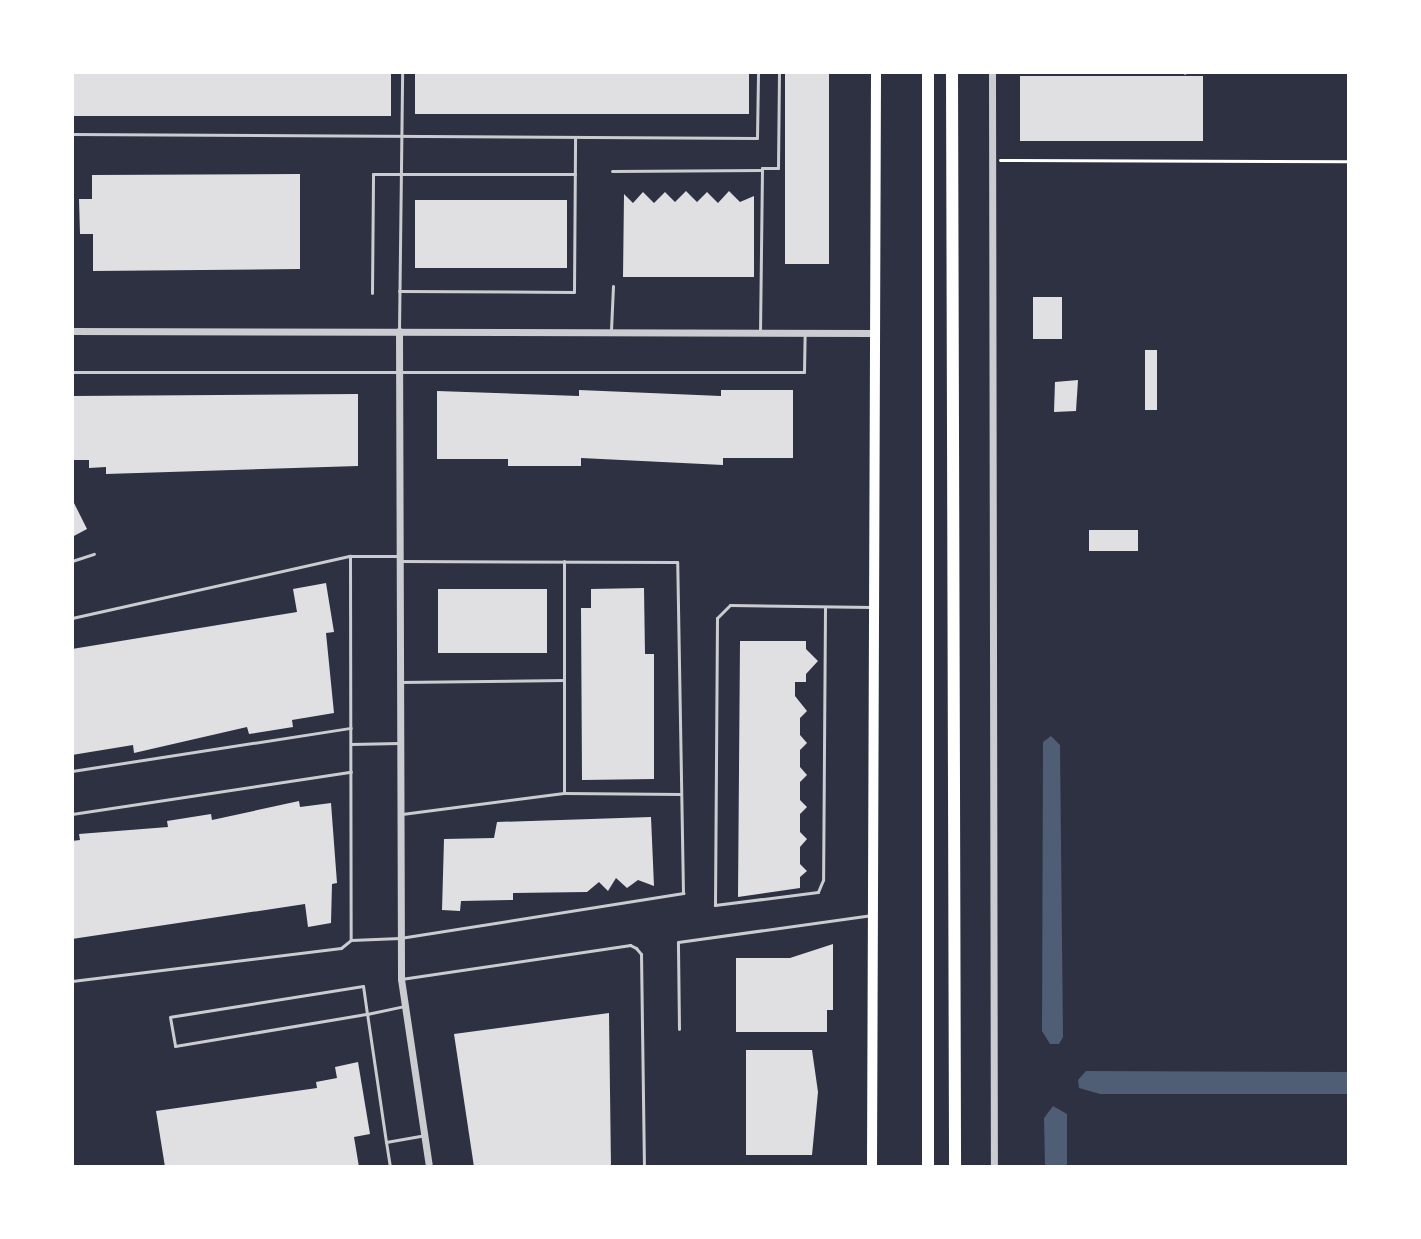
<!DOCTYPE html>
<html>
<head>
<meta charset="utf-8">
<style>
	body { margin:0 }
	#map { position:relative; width:1421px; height:1239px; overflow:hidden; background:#2d3142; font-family:"Exo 2",sans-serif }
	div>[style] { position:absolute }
	.water>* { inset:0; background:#4f5d75 }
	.building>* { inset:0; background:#e0e0e3; transform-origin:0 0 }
	.path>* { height:3px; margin:-1.5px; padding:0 1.5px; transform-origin:1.5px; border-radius:1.5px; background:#fff }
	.service>* { height:3px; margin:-1.5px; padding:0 1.5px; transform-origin:1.5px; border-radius:1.5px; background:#caccd0 }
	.minor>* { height:7px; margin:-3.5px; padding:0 3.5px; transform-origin:3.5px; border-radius:3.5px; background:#caccd0 }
	.secondary>* { height:10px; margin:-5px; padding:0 5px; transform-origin:5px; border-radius:5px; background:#fff }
	.motorway>* { height:12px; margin:-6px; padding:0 6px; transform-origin:6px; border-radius:6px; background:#fff }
	span { translate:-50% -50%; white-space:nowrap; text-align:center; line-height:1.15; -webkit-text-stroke:6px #fff; paint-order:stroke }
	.frame { position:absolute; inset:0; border:74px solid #fff; pointer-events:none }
</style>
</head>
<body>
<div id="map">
	<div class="water">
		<i style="clip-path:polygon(1051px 736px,1060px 745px,1063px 1037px,1059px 1044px,1050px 1044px,1042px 1031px,1043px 742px)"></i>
		<i style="clip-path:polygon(1086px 1071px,1349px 1072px,1349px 1094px,1100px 1094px,1079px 1088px,1078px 1080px)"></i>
		<i style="clip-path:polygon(1053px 1106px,1067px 1114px,1067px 1167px,1045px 1167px,1044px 1118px)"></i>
	</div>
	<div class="building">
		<i style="left:72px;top:72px;width:319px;height:44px"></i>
		<i style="left:415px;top:72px;width:334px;height:42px"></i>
		<i style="left:785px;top:72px;width:44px;height:192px"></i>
		<i style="left:1020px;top:76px;width:183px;height:65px"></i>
		<i style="clip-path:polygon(300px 174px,300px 269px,93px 271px,93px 234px,80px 234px,79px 199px,92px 199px,92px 175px)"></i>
		<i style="clip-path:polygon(686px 191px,697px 202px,707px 192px,718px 203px,729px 191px,740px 202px,754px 196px,754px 277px,623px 277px,624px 194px,633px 203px,643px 192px,654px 203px,665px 192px,675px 202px)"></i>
		<i style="left:567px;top:200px;width:68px;height:152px;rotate:90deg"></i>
		<i style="left:1033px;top:297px;width:29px;height:42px"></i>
		<i style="left:1145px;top:350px;width:12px;height:60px"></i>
		<i style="clip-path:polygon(1078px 380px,1076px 411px,1054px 412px,1055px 382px)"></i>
		<i style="clip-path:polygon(579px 390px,721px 396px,721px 390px,793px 390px,793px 458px,723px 458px,723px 465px,581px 458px,581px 466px,508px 466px,508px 459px,437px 459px,437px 391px,579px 396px)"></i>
		<i style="clip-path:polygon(358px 394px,358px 466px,106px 474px,106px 467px,89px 468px,89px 460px,72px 460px,72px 396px)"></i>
		<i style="clip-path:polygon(72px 499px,87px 529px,72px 537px)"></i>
		<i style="left:1089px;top:530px;width:49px;height:21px"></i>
		<i style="clip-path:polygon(326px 583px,334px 632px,326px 633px,334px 713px,292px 720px,293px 727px,249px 734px,247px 727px,134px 753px,133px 745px,72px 755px,72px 649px,297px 612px,293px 589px)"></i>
		<i style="clip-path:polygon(644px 588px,645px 654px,654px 654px,654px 779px,582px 780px,581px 608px,591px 608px,591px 589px)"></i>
		<i style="left:438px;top:589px;width:109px;height:64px"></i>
		<i style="clip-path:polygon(740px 641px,806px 641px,806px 649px,818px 661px,806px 674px,806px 682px,795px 682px,795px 696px,807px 711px,800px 718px,800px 735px,807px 743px,800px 750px,800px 767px,807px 775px,800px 782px,800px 800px,807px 807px,800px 814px,800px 832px,807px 839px,800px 847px,800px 864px,807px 871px,800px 877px,800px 888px,738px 897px)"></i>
		<i style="clip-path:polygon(299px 801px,300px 807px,331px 803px,337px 883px,332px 884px,331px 923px,308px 927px,305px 904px,72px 939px,72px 841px,80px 840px,79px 834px,168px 827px,167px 821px,211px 814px,212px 820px)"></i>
		<i style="clip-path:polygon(651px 817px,654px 886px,638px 880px,627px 888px,616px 878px,608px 891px,599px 882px,587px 892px,513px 893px,513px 900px,461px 901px,460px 911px,442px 910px,444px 839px,494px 838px,497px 822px)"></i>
		<i style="clip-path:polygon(833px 944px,833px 1010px,827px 1010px,827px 1032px,736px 1032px,736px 958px,790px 958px)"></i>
		<i style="clip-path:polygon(609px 1013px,611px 1167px,474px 1167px,454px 1034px)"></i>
		<i style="clip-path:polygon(746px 1050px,812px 1050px,818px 1092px,812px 1155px,746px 1155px)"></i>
		<i style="clip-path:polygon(358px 1062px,370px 1134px,354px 1137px,359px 1167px,165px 1167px,156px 1111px,317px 1088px,316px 1082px,337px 1078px,335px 1067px)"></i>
	</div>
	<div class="path">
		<i style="left:1000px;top:160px;width:349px;rotate:0.2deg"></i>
	</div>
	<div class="service">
		<i style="left:1184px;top:72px;width:1px;rotate:45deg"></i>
		<i style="left:72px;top:134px;width:685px;rotate:0.33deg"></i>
		<i style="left:757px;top:138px;width:66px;rotate:-89.1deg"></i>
		<i style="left:612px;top:171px;width:150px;rotate:-0.4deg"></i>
		<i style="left:399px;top:291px;width:175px;rotate:0.3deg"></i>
		<i style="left:574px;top:292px;width:153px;rotate:-89.6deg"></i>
		<i style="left:372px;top:293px;width:119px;rotate:-89.5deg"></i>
		<i style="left:373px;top:174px;width:202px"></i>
		<i style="left:611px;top:330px;width:44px;rotate:-87.4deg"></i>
		<i style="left:399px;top:331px;width:259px;rotate:-89.3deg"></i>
		<i style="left:760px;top:333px;width:165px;rotate:-89.3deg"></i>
		<i style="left:762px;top:168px;width:16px"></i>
		<i style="left:778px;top:168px;width:96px;rotate:-89.4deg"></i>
		<i style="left:72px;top:372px;width:732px"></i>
		<i style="left:804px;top:372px;width:39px;rotate:-89deg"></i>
		<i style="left:350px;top:556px;width:384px;rotate:89.9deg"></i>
		<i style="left:72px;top:561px;width:23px;rotate:-18deg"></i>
		<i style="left:564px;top:561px;width:232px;rotate:90deg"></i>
		<i style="left:825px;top:608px;width:272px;rotate:90.4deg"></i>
		<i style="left:823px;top:880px;width:13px;rotate:113deg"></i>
		<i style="left:818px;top:892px;width:104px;rotate:172.8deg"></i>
		<i style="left:715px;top:905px;width:287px;rotate:-89.6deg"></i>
		<i style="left:717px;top:618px;width:18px;rotate:-45deg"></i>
		<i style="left:730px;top:605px;width:142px;rotate:0.8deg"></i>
		<i style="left:72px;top:618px;width:285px;rotate:-12.6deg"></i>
		<i style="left:350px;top:556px;width:49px"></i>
		<i style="left:399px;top:682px;width:165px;rotate:-0.7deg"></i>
		<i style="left:351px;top:744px;width:48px;rotate:-1.2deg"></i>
		<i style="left:72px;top:771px;width:282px;rotate:-8.8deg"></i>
		<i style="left:72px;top:814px;width:282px;rotate:-8.6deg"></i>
		<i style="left:402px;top:814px;width:163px;rotate:-7.4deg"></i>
		<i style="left:564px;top:793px;width:117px;rotate:0.5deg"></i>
		<i style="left:401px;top:979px;width:232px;rotate:-8.4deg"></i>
		<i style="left:630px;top:945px;width:7px;rotate:27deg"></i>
		<i style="left:636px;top:948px;width:8px;rotate:50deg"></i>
		<i style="left:641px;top:954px;width:213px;rotate:89.2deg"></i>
		<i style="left:72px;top:981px;width:271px;rotate:-7deg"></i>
		<i style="left:341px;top:948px;width:13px;rotate:-39deg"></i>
		<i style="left:351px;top:940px;width:49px;rotate:-2.3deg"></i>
		<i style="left:400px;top:938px;width:287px;rotate:-9deg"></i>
		<i style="left:683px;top:893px;width:331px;rotate:-91deg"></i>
		<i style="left:677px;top:562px;width:278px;rotate:-179.8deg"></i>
		<i style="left:679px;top:1029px;width:87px;rotate:-90.7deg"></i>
		<i style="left:678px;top:942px;width:196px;rotate:-7.9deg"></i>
		<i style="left:386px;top:1142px;width:39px;rotate:-10deg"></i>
		<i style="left:390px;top:1167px;width:25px;rotate:-99deg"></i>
		<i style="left:386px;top:1142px;width:129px;rotate:-98.4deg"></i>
		<i style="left:367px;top:1014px;width:28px;rotate:-98deg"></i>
		<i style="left:363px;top:986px;width:195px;rotate:170.9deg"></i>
		<i style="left:170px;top:1017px;width:29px;rotate:80deg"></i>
		<i style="left:175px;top:1046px;width:195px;rotate:-9.5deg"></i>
		<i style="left:367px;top:1014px;width:39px;rotate:-12deg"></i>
	</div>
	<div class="minor">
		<i style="left:992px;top:72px;width:1095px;rotate:89.9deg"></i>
		<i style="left:72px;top:331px;width:802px;rotate:0.14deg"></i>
		<i style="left:399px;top:331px;width:648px;rotate:89.82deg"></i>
		<i style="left:401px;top:979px;width:190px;rotate:81.5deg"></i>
	</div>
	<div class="secondary">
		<i style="left:872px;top:1167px;width:1095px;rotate:-89.79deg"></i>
	</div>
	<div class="motorway">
		<i style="left:952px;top:72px;width:1095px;rotate:89.84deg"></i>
		<i style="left:928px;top:1167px;width:1095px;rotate:-90deg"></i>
	</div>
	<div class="frame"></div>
</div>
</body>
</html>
